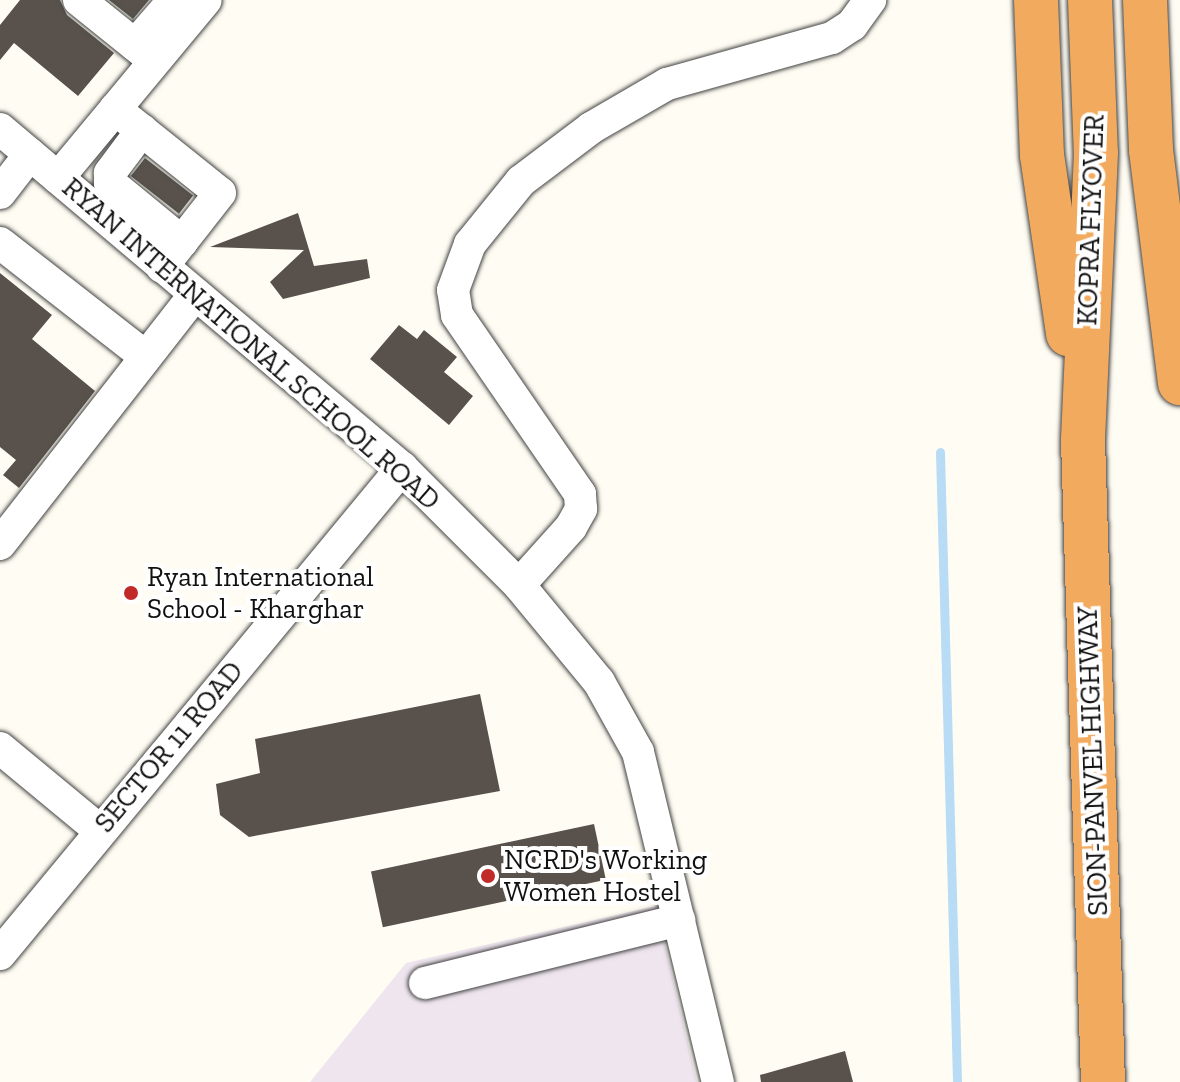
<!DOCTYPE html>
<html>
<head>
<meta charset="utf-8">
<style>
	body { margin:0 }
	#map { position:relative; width:1180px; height:1082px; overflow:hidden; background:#fffdf3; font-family:"Zilla Slab",serif }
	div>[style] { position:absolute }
	.industrial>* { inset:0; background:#eee5ee }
	.stream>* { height:9px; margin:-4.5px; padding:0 4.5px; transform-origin:4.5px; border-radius:4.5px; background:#b8dbf6 }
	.building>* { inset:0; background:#59524c; transform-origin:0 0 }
	.roads { filter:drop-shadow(0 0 2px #434343) drop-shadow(0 0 2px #434343) }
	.minor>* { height:32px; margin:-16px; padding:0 16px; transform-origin:16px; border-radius:16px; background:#fff }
	.highway>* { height:44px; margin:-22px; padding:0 22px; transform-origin:22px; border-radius:22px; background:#f2aa5e }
	.dots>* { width:22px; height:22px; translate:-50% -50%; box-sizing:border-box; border:4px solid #fff; border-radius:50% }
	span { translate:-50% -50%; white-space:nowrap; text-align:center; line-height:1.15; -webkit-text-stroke:8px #fff; paint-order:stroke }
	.street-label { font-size:28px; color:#101010 }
	.poi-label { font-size:28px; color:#101010 }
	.left { translate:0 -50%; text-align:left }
</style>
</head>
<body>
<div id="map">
	<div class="industrial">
		<i style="clip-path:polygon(656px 906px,697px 1082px,310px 1082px,406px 963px)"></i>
	</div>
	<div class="stream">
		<i style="left:940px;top:452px;width:630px;rotate:88.45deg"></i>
	</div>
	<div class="building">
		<i style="clip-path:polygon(20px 0,60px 0,67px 15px,114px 53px,78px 96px,14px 43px,0 60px,0 25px)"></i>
		<i style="clip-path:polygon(109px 0,149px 0,133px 19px)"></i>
		<i style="left:145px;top:158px;width:61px;height:23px;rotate:38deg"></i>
		<i style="clip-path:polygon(298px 213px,314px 266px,367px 259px,370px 278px,283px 299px,270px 282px,304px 250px,210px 247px)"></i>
		<i style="clip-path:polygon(0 273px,52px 315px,32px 339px,95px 391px,19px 488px,3px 475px,16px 460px,0 447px)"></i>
		<i style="clip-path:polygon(399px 325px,417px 339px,424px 330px,457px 357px,444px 372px,473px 396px,449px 425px,370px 359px)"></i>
		<i style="clip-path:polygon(480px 694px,500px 791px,249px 837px,220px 815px,216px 784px,260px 773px,255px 739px)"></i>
		<i style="left:594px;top:824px;width:57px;height:228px;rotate:78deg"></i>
		<i style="clip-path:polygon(845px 1051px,853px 1082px,761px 1082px,760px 1075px)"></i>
	</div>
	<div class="roads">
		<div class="minor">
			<i style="left:79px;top:0;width:97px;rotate:38.8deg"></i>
			<i style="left:135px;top:45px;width:60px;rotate:-49.1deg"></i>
			<i style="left:115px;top:109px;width:134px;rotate:38.7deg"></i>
			<i style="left:220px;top:193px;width:94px;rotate:128.1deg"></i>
			<i style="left:0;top:129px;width:526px;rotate:40.14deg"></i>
			<i style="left:402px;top:468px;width:165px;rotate:45deg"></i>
			<i style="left:519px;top:585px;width:126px;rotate:50.5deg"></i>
			<i style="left:599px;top:682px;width:80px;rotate:60.9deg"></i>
			<i style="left:638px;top:752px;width:340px;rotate:76.4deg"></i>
			<i style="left:142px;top:130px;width:54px;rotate:126.7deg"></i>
			<i style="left:110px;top:173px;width:10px;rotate:90deg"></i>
			<i style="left:110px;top:183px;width:93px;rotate:39.3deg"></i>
			<i style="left:58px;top:178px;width:231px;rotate:-50.3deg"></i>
			<i style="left:0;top:193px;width:49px;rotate:-52.4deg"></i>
			<i style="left:0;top:243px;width:185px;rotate:38deg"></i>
			<i style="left:0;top:544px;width:317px;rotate:-52deg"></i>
			<i style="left:519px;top:585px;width:78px;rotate:-48.1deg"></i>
			<i style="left:571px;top:527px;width:21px;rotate:-61deg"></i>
			<i style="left:581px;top:509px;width:15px;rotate:-94deg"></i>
			<i style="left:580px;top:494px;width:217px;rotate:-124.5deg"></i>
			<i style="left:457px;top:315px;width:25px;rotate:-99deg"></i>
			<i style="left:453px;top:290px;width:49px;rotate:-69.7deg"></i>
			<i style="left:470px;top:244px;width:81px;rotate:-51deg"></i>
			<i style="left:521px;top:181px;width:88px;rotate:-37.1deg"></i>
			<i style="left:591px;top:128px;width:88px;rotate:-30.1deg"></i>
			<i style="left:667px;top:84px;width:171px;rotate:-15.6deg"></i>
			<i style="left:832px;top:38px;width:24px;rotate:-33deg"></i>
			<i style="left:852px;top:25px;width:31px;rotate:-54deg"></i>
			<i style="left:0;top:748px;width:129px;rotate:39.6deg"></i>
			<i style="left:0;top:954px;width:631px;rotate:-50.4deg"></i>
			<i style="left:425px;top:983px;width:262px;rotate:-13.9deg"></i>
		</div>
		<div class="highway">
			<i style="left:1036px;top:0;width:155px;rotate:87.8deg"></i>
			<i style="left:1042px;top:155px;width:181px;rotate:81.7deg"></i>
			<i style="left:1090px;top:0;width:153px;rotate:87.8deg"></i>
			<i style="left:1096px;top:153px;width:287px;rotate:92.6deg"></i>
			<i style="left:1083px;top:440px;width:642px;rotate:88.22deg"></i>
			<i style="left:1145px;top:0;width:150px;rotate:87.7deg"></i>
			<i style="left:1151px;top:150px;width:235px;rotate:82.9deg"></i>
		</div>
	</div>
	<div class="dots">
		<i style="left:131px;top:593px;background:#c02a28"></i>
		<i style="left:488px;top:876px;background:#c02a28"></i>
	</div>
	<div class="street-label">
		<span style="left:1091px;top:220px;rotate:-88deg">KOPRA FLYOVER</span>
		<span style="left:251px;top:344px;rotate:41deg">RYAN INTERNATIONAL SCHOOL ROAD</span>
		<span style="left:169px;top:747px;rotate:-50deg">SECTOR 11 ROAD</span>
		<span style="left:1093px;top:761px;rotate:-92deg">SION-PANVEL HIGHWAY</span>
	</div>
	<div class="poi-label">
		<span class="left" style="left:147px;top:593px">Ryan International<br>School - Kharghar</span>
		<span class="left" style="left:504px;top:876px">NCRD's Working<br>Women Hostel</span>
	</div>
</div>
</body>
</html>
